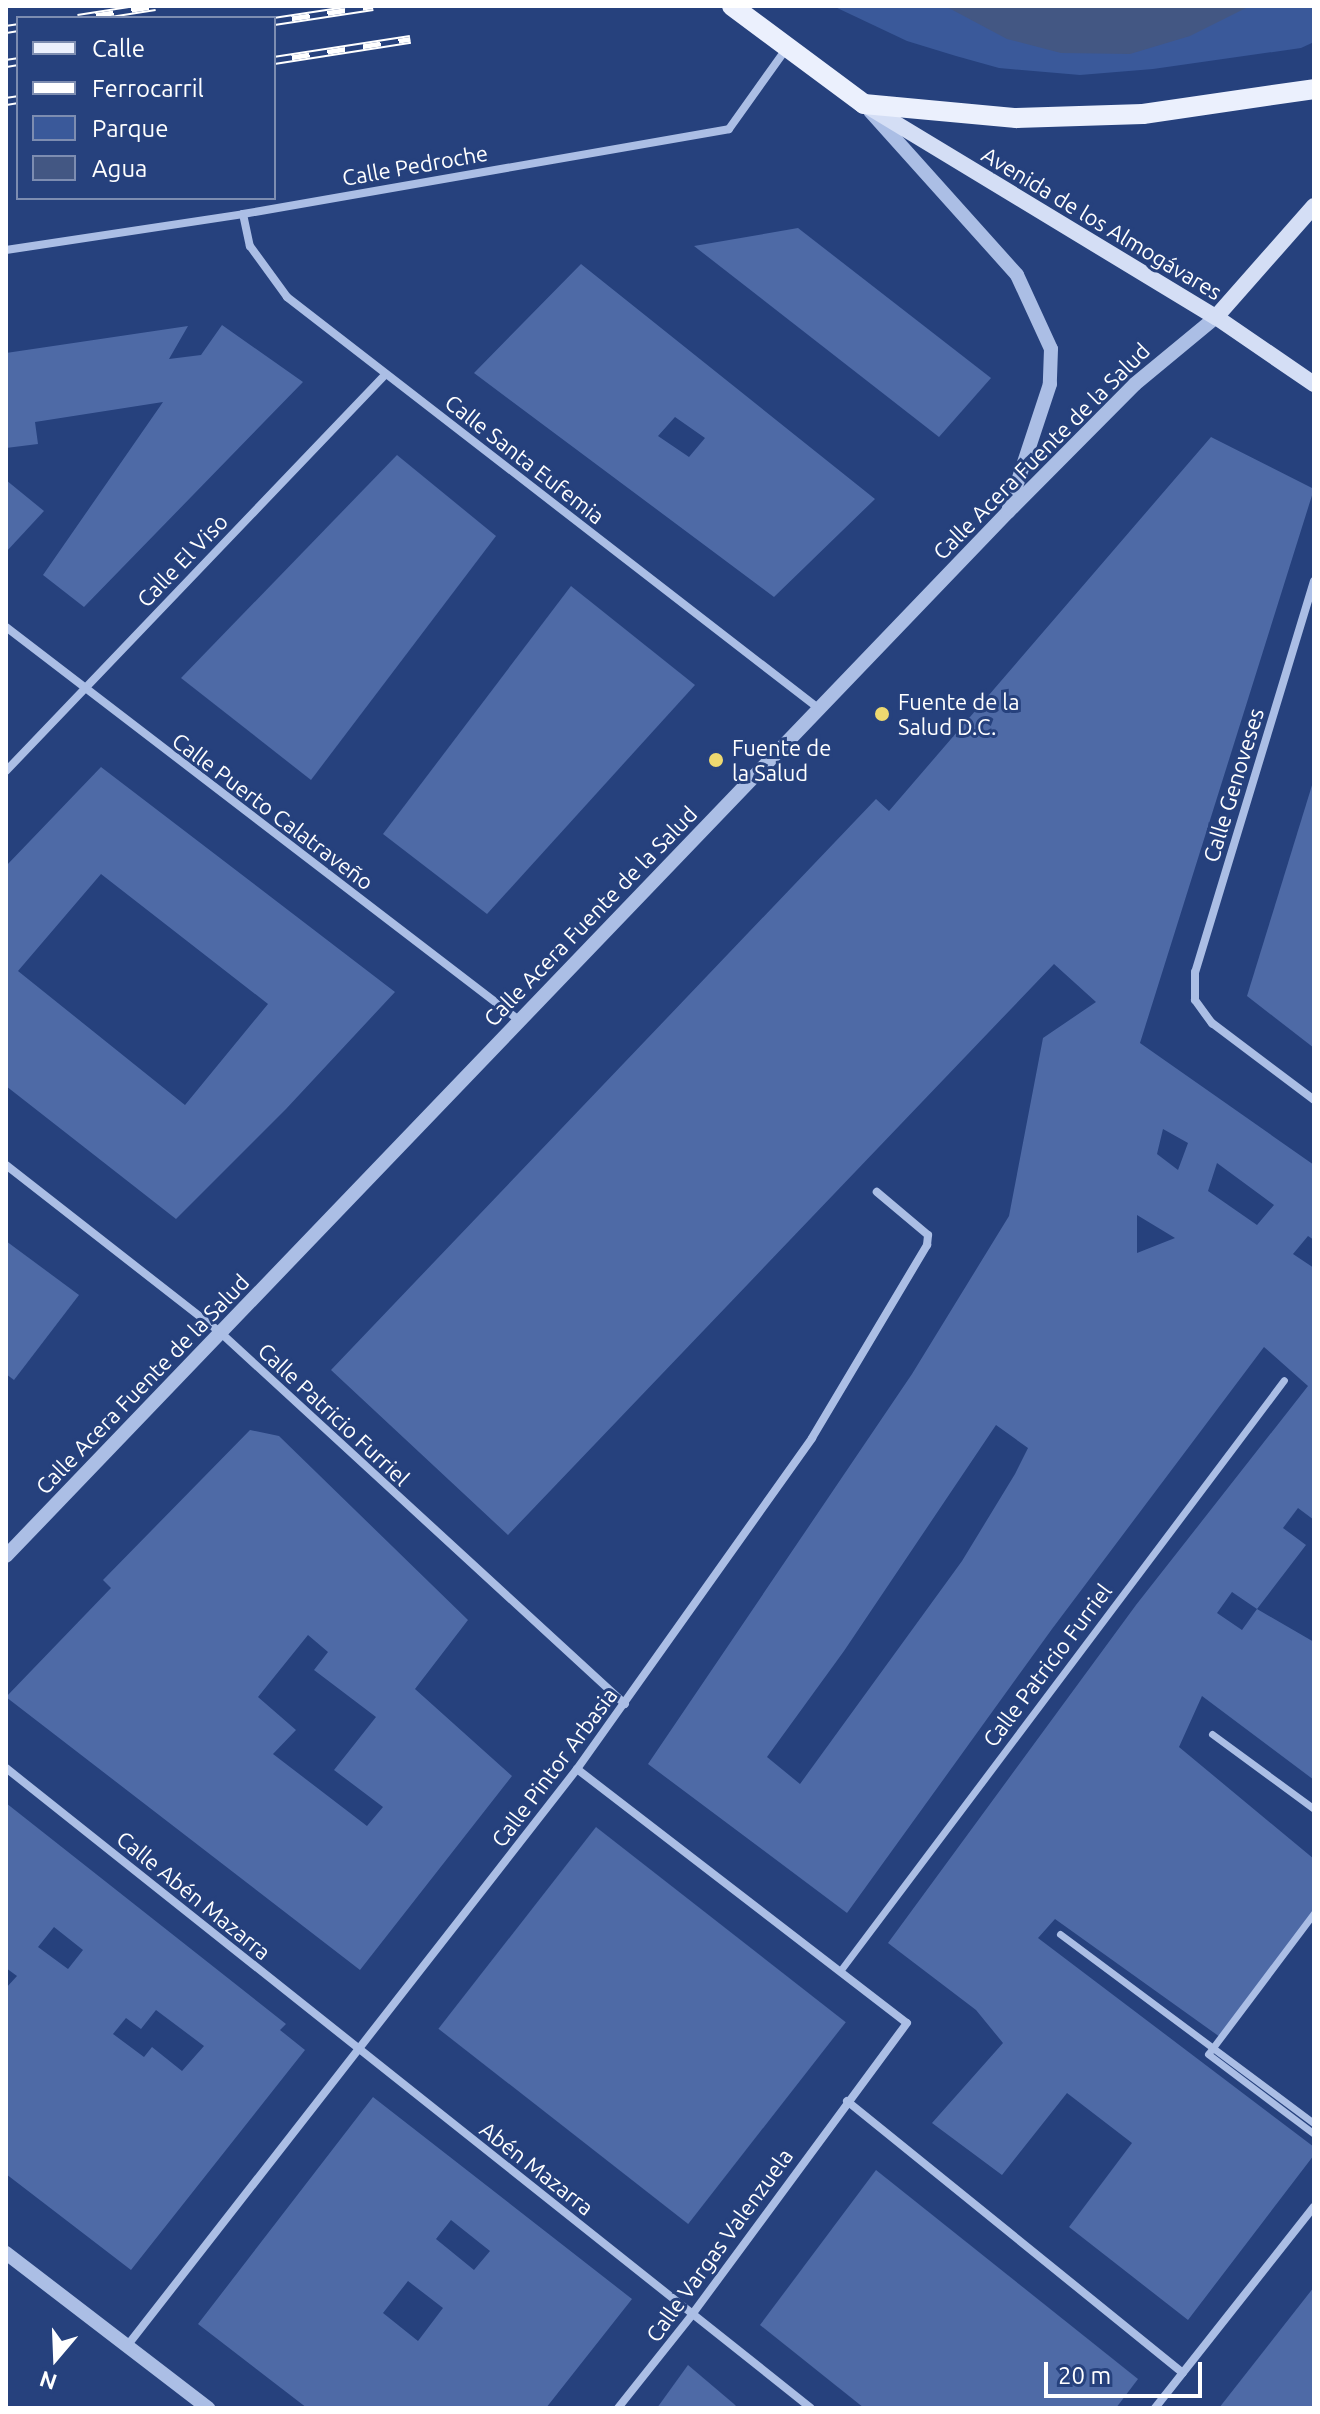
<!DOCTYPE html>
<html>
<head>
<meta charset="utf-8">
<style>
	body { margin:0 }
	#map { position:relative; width:1320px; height:2414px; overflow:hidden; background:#26417d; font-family:Ubuntu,sans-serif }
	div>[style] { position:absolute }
	.green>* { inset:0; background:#3a599a }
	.water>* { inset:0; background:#435783 }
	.building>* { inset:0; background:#4e6aa6; transform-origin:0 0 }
	.pedestrian>* { height:7px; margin:-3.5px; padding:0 3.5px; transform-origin:3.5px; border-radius:3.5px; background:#abbee5 }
	.minor>* { height:8px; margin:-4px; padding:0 4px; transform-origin:4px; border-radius:4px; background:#abbee5 }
	.tertiary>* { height:14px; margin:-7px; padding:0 7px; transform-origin:7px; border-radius:7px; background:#abbee5 }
	.secondary>* { height:16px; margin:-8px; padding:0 8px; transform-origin:8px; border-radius:8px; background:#d4def5 }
	.primary>* { height:20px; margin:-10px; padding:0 10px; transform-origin:10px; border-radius:10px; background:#ebf0fd }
	.rail>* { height:9px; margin-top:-4.5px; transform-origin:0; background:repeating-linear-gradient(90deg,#26417d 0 18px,#fff 0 36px); box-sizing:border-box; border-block:2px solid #fff }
	.dots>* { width:22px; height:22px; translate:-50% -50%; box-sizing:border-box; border:4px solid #26417d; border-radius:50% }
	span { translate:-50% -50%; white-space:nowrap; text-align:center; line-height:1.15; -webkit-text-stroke:6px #26417d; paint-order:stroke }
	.street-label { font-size:22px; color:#fff }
	.poi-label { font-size:22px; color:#fff }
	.left { translate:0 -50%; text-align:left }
	.frame { position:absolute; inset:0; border:8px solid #fff; pointer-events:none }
	.legend { position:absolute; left:16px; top:16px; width:260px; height:184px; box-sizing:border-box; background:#26417d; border:2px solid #7d8db1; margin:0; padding:10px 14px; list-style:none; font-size:24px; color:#fff }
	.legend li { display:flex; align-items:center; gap:16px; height:40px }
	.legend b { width:40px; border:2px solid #7d8db1 }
	.north { position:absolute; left:16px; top:2318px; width:80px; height:80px; -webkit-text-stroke:6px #26417d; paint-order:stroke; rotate:199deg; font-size:22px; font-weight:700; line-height:32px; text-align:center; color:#fff }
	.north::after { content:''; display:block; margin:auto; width:28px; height:36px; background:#fff; clip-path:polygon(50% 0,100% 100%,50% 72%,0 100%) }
	.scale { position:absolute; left:1044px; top:2362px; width:158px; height:36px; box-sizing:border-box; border:4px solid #fff; border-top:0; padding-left:10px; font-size:24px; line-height:28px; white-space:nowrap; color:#fff; -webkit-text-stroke:6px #26417d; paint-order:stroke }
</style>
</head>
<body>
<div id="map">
	<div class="green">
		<i style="clip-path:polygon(833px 6px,1314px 6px,1314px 42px,1301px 48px,1153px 69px,1080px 75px,999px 68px,956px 56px,907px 41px)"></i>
	</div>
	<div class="water">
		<i style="clip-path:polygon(945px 6px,1250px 6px,1190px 36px,1130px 54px,1061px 53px,1007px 39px)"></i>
	</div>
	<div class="building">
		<i style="clip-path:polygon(798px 228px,991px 378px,939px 437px,694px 246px)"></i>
		<i style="clip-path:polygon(evenodd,581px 264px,875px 499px,774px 597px,474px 373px,581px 264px,675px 417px,705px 438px,689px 457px,658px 436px,675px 417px)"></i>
		<i style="clip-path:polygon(222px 325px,303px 382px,84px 607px,43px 575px,163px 402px,35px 422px,38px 444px,6px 448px,6px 353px,188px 326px,169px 359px,201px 355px)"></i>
		<i style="clip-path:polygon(evenodd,1211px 437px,1314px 489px,1140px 1043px,1314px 1165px,1314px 1240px,1308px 1236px,1293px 1254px,1314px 1268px,1314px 1520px,1298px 1508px,1283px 1528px,1306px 1545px,1257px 1609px,1314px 1642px,1314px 1780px,1202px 1696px,1179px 1747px,1314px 1859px,1314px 1913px,1220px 2037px,1055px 1919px,1038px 1938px,1314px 2147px,1314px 2155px,1188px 2320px,1069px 2227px,1132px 2143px,1067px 2093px,1002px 2175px,932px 2123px,1003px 2043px,976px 2010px,888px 1943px,1136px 1605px,1308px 1386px,1264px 1347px,1052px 1629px,847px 1913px,648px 1764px,912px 1374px,1009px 1216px,1043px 1038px,1096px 1002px,1054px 964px,508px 1535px,331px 1370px,876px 799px,889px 811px,1211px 437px,1163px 1129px,1188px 1143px,1178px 1170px,1157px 1154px,1163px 1129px,1211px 437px,1217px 1163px,1274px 1205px,1257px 1225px,1208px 1191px,1217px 1163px,1211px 437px,1137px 1215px,1175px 1238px,1137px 1253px,1137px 1215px,1211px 437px,996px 1425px,1028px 1448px,1015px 1474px,962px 1561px,800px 1784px,767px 1757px,844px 1651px,996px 1425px,1211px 437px,1232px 1592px,1257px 1609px,1242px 1630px,1217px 1613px,1232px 1592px)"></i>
		<i style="clip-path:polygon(397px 455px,496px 536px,311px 780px,181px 678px)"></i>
		<i style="clip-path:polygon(6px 480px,44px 511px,6px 552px)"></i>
		<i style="clip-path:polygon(571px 586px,695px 685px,487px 914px,383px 834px)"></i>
		<i style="clip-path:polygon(evenodd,101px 767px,395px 992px,286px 1109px,176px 1219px,6px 1086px,6px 866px,101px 767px,101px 874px,268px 1004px,185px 1105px,18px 971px,101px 874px)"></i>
		<i style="clip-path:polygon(1313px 782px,1314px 783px,1314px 1048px,1247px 996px)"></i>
		<i style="clip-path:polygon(6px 1241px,79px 1295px,14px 1380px,6px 1374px)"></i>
		<i style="clip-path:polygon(evenodd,250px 1430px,279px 1436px,468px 1620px,415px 1689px,512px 1776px,360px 1970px,6px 1697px,111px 1588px,103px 1580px,250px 1430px,308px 1635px,328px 1652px,314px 1670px,376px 1717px,334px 1770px,383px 1807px,367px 1826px,273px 1754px,296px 1730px,258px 1697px,308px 1635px)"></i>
		<i style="clip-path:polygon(evenodd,6px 1803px,286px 2024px,280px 2030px,305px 2050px,131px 2270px,6px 2174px,6px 1988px,17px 1976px,6px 1968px,6px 1803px,54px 1927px,83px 1950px,68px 1969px,38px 1947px,54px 1927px,6px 1803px,156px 2010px,204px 2046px,182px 2071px,152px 2047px,144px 2057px,113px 2034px,126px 2018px,141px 2029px,156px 2010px)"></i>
		<i style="left:596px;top:1827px;width:317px;height:256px;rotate:38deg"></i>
		<i style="clip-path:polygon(evenodd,373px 2097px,632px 2299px,546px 2408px,307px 2408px,198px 2324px,373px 2097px,451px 2220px,490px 2251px,474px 2270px,436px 2239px,451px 2220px,373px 2097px,408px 2281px,443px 2308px,418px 2341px,383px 2313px,408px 2281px)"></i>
		<i style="clip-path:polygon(876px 2170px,1138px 2379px,1116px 2408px,864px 2408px,760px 2325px)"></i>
		<i style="clip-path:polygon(1314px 2287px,1314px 2408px,1219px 2408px)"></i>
		<i style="clip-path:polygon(688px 2365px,734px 2404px,738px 2408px,657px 2408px)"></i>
	</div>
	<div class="pedestrian">
		<i style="left:1212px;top:1734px;width:127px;rotate:36.3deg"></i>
		<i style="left:1314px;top:1913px;width:176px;rotate:126.9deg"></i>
		<i style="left:1208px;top:2054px;width:133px;rotate:37deg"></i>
		<i style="left:1060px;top:1934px;width:317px;rotate:36.7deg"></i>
		<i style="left:840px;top:1971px;width:739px;rotate:-53.08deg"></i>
	</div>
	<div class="minor">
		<i style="left:243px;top:214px;width:33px;rotate:78deg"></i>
		<i style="left:250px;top:246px;width:63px;rotate:54deg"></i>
		<i style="left:287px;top:297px;width:671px;rotate:37.74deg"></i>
		<i style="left:6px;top:250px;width:240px;rotate:-8.6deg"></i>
		<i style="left:243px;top:214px;width:493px;rotate:-9.9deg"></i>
		<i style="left:729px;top:129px;width:98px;rotate:-54.5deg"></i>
		<i style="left:1314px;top:581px;width:409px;rotate:106.9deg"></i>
		<i style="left:1195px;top:972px;width:28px;rotate:90deg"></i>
		<i style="left:1195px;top:1000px;width:29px;rotate:54deg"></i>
		<i style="left:1212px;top:1023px;width:128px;rotate:37deg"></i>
		<i style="left:6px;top:627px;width:648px;rotate:37.47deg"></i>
		<i style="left:6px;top:771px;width:548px;rotate:-46.26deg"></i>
		<i style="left:6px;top:1165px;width:274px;rotate:38deg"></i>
		<i style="left:222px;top:1334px;width:547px;rotate:42.56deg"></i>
		<i style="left:6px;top:1768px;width:1028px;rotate:38.49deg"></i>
		<i style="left:577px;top:1769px;width:416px;rotate:37.6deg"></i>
		<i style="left:907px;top:2023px;width:363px;rotate:126.4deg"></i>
		<i style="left:692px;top:2315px;width:119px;rotate:128.5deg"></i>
		<i style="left:847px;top:2101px;width:432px;rotate:39deg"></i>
		<i style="left:127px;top:2346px;width:732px;rotate:-52.05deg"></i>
		<i style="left:577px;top:1769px;width:406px;rotate:-54.6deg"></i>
		<i style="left:812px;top:1438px;width:225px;rotate:-59.2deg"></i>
		<i style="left:927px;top:1245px;width:10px;rotate:-84deg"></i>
		<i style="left:928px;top:1235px;width:67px;rotate:-139.9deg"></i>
		<i style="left:1155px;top:2408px;width:256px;rotate:-51.7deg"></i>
	</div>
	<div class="tertiary">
		<i style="left:870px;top:111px;width:220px;rotate:48.1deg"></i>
		<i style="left:1017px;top:275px;width:81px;rotate:65.3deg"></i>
		<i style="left:1051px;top:349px;width:35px;rotate:92deg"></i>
		<i style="left:1050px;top:384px;width:131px;rotate:108.3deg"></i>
		<i style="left:6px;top:1556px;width:1447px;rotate:-46.18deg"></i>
		<i style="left:1008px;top:512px;width:180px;rotate:-45.2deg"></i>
		<i style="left:1135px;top:384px;width:105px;rotate:-39.6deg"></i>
		<i style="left:6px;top:2253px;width:255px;rotate:37.5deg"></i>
	</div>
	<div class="secondary">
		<i style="left:867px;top:106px;width:408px;rotate:31.2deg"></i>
		<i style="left:1216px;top:317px;width:119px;rotate:34.4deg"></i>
		<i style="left:1216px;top:317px;width:148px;rotate:-48.6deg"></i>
	</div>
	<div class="primary">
		<i style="left:732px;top:6px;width:164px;rotate:36.6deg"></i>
		<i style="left:864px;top:104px;width:153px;rotate:5.3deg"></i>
		<i style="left:1016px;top:118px;width:127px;rotate:-1.8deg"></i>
		<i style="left:1143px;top:114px;width:173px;rotate:-8.3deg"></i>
	</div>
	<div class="rail">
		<i style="left:78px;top:18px;width:78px;rotate:-8.9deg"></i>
		<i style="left:274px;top:21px;width:100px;rotate:-8.6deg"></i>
		<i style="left:6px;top:29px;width:12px;rotate:-9deg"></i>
		<i style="left:274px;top:60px;width:138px;rotate:-8.8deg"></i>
		<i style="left:6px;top:63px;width:12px;rotate:-9deg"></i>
		<i style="left:6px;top:101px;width:12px;rotate:-9deg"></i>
	</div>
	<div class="dots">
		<i style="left:882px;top:714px;background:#eed970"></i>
		<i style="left:716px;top:760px;background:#eed970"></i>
	</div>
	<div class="street-label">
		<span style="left:415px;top:165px;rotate:-10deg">Calle Pedroche</span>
		<span style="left:1102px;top:223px;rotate:31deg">Avenida de los Almogávares</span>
		<span style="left:1041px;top:451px;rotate:-45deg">Calle Acera Fuente de la Salud</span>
		<span style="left:525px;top:459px;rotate:38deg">Calle Santa Eufemia</span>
		<span style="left:182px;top:560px;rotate:-46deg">Calle El Viso</span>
		<span style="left:1233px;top:785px;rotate:-73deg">Calle Genoveses</span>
		<span style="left:273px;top:811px;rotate:37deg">Calle Puerto Calatraveño</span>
		<span style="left:590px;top:916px;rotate:-46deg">Calle Acera Fuente de la Salud</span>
		<span style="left:142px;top:1384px;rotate:-46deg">Calle Acera Fuente de la Salud</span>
		<span style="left:334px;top:1414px;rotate:43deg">Calle Patricio Furriel</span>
		<span style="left:1047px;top:1665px;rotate:-53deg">Calle Patricio Furriel</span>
		<span style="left:554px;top:1767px;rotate:-53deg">Calle Pintor Arbasia</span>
		<span style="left:194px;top:1895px;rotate:39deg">Calle Abén Mazarra</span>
		<span style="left:537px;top:2168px;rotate:38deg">Abén Mazarra</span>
		<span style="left:719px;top:2245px;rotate:-54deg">Calle Vargas Valenzuela</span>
	</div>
	<div class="poi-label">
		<span class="left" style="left:898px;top:714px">Fuente de la<br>Salud D.C.</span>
		<span class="left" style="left:732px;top:760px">Fuente de<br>la Salud</span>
	</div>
	<div class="frame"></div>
	<ul class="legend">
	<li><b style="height:10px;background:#ebf0fd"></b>Calle</li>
	<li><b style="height:10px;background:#fff"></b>Ferrocarril</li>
	<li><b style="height:22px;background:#3a599a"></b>Parque</li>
	<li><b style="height:22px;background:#435783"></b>Agua</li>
	</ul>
	<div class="north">N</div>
	<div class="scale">20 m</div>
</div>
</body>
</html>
